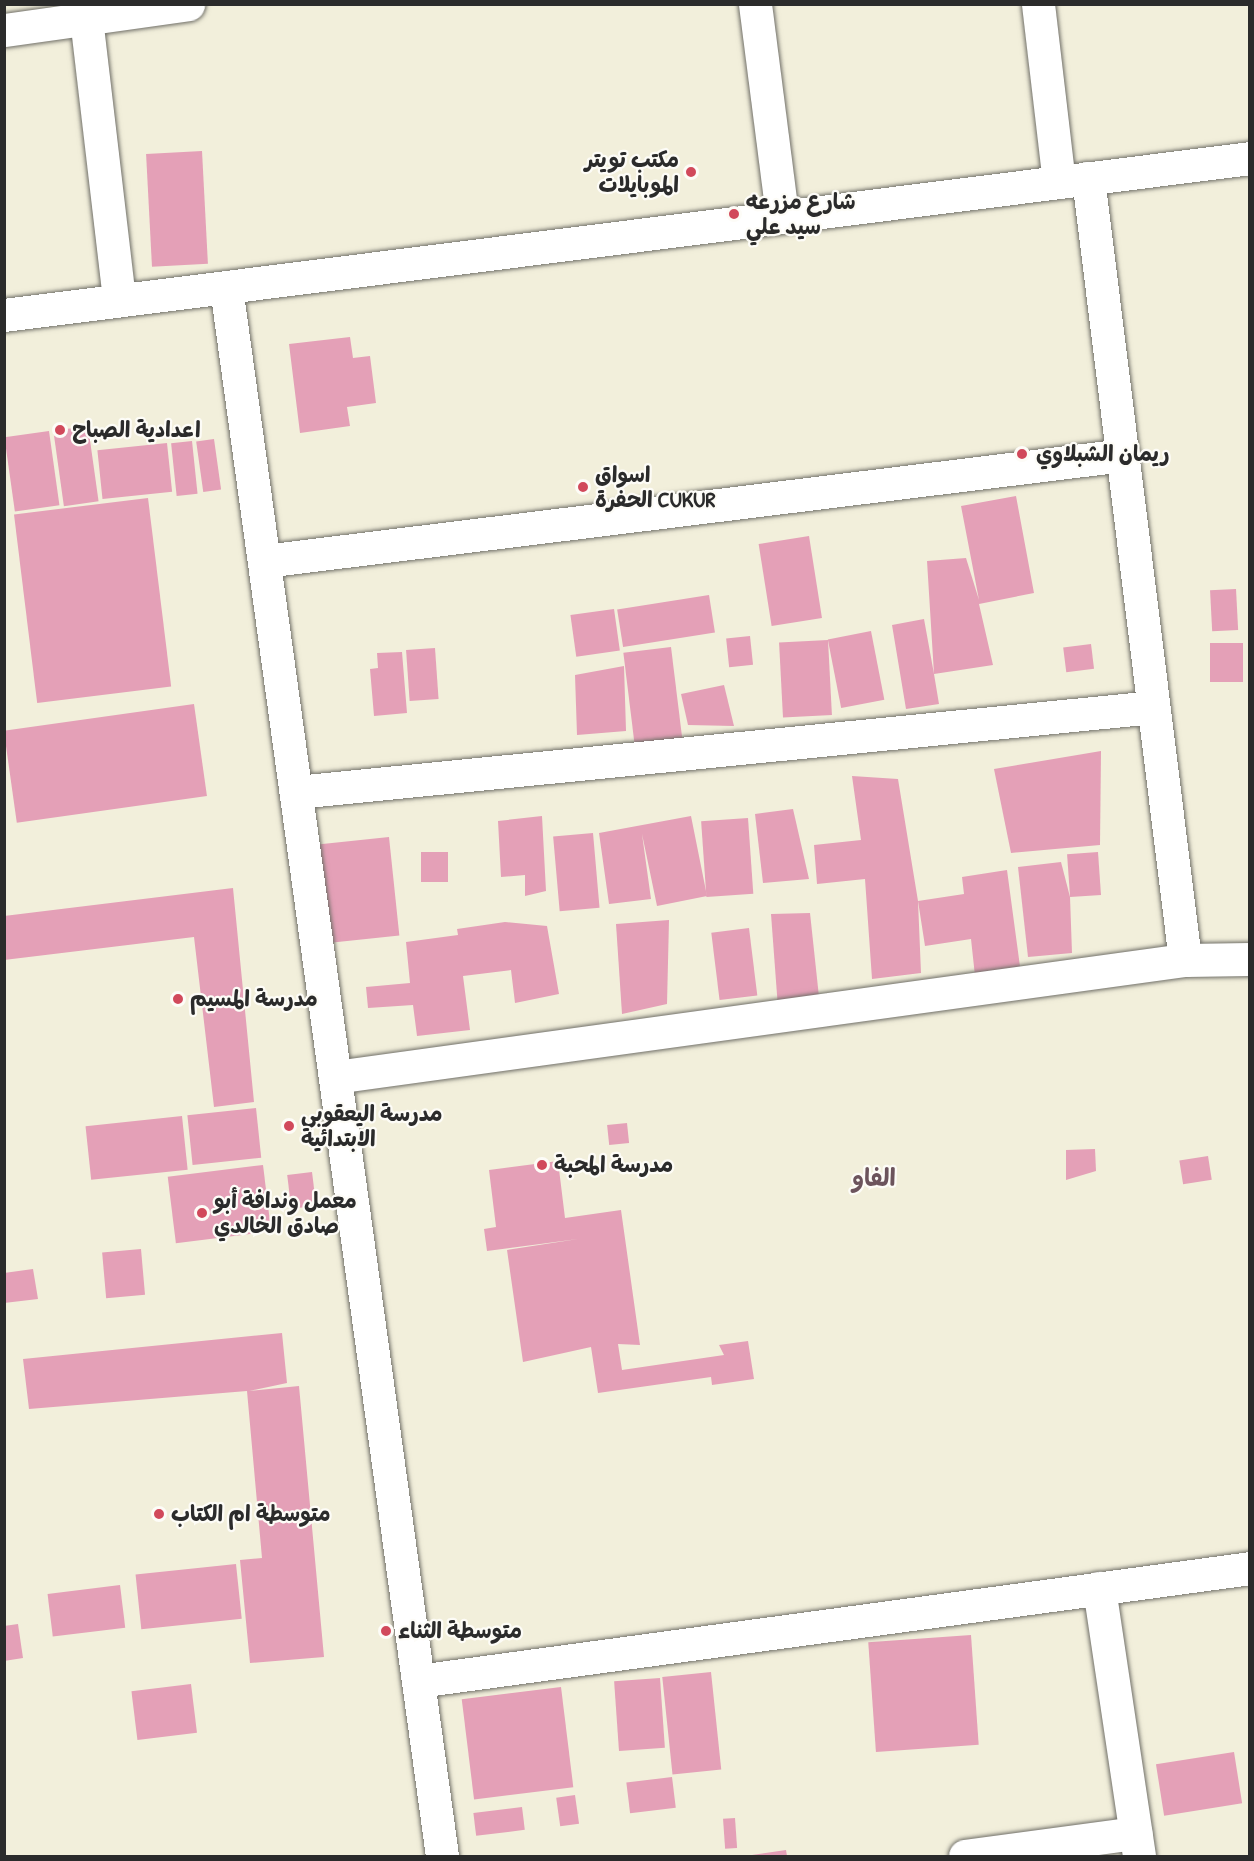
<!DOCTYPE html>
<html>
<head>
<meta charset="utf-8">
<style>
	body { margin:0 }
	#map { position:relative; width:1254px; height:1861px; overflow:hidden; background:#f2efdb; font-family:"Patrick Hand","Playpen Sans Arabic",sans-serif }
	div>[style] { position:absolute }
	.building>* { inset:0; background:#e4a0b7; transform-origin:0 0 }
	.roads { filter:drop-shadow(0 0 2px #717069) drop-shadow(0 0 2px #717069) }
	.street>* { height:33px; margin:-16.5px; padding:0 16.5px; transform-origin:16.5px; border-radius:16.5px; background:#fff }
	.dots>* { width:16px; height:16px; translate:-50% -50%; box-sizing:border-box; border:3px solid #fdfcf7; border-radius:50% }
	span { translate:-50% -50%; white-space:nowrap; text-align:center; line-height:1.15; -webkit-text-stroke:4.5px #fdfcf7; paint-order:stroke }
	.poi-label { font-size:22px; color:#2b2b2b; font-weight:700 }
	.right { translate:-100% -50%; text-align:right }
	.left { translate:0 -50%; text-align:left }
	.neighbourhood-label { font-size:24px; color:#6c545c; font-weight:700 }
	.frame { position:absolute; inset:0; border:6px solid #2b2b2b; pointer-events:none }
</style>
</head>
<body>
<div id="map">
	<div class="building">
		<i style="left:202px;top:151px;width:113px;height:56px;rotate:87deg"></i>
		<i style="clip-path:polygon(350px 337px,353px 358px,370px 356px,376px 403px,347px 407px,350px 426px,300px 433px,289px 344px)"></i>
		<i style="left:88px;top:426px;width:76px;height:35px;rotate:82deg"></i>
		<i style="left:49px;top:431px;width:75px;height:45px;rotate:82deg"></i>
		<i style="left:214px;top:439px;width:51px;height:18px;rotate:82deg"></i>
		<i style="left:192px;top:441px;width:53px;height:21px;rotate:84deg"></i>
		<i style="left:167px;top:443px;width:49px;height:70px;rotate:84deg"></i>
		<i style="clip-path:polygon(1016px 496px,1034px 593px,979px 604px,993px 665px,934px 674px,939px 704px,906px 709px,892px 625px,924px 619px,934px 674px,927px 561px,966px 558px,979px 600px,961px 506px)"></i>
		<i style="left:148px;top:498px;width:190px;height:135px;rotate:83deg"></i>
		<i style="left:809px;top:536px;width:83px;height:51px;rotate:81deg"></i>
		<i style="left:1236px;top:589px;width:41px;height:26px;rotate:87deg"></i>
		<i style="left:709px;top:595px;width:38px;height:93px;rotate:81deg"></i>
		<i style="left:614px;top:609px;width:42px;height:44px;rotate:82deg"></i>
		<i style="left:871px;top:631px;width:70px;height:44px;rotate:79deg"></i>
		<i style="left:750px;top:636px;width:29px;height:24px;rotate:84deg"></i>
		<i style="left:828px;top:640px;width:75px;height:49px;rotate:87deg"></i>
		<i style="left:1210px;top:643px;width:33px;height:39px"></i>
		<i style="left:1091px;top:644px;width:25px;height:28px;rotate:83deg"></i>
		<i style="left:671px;top:647px;width:98px;height:48px;rotate:83deg"></i>
		<i style="left:435px;top:648px;width:51px;height:29px;rotate:86deg"></i>
		<i style="clip-path:polygon(402px 652px,407px 713px,374px 716px,370px 669px,378px 668px,377px 653px)"></i>
		<i style="clip-path:polygon(624px 666px,626px 731px,577px 735px,575px 675px)"></i>
		<i style="clip-path:polygon(724px 685px,734px 726px,688px 725px,681px 694px)"></i>
		<i style="left:194px;top:704px;width:93px;height:192px;rotate:82deg"></i>
		<i style="clip-path:polygon(1101px 751px,1100px 845px,1011px 853px,994px 769px)"></i>
		<i style="clip-path:polygon(852px 776px,898px 779px,918px 901px,921px 973px,872px 979px,865px 879px,817px 884px,814px 845px,861px 840px)"></i>
		<i style="clip-path:polygon(793px 809px,809px 879px,763px 883px,755px 814px)"></i>
		<i style="clip-path:polygon(542px 816px,546px 891px,525px 896px,525px 875px,501px 877px,498px 821px)"></i>
		<i style="clip-path:polygon(691px 816px,707px 896px,657px 906px,642px 834px,651px 899px,609px 904px,599px 833px)"></i>
		<i style="left:748px;top:818px;width:76px;height:47px;rotate:86deg"></i>
		<i style="left:593px;top:833px;width:75px;height:40px;rotate:85deg"></i>
		<i style="left:389px;top:837px;width:99px;height:74px;rotate:84deg"></i>
		<i style="left:421px;top:852px;width:27px;height:30px"></i>
		<i style="left:1098px;top:852px;width:43px;height:31px;rotate:86deg"></i>
		<i style="clip-path:polygon(1061px 862px,1070px 897px,1072px 953px,1028px 957px,1018px 867px)"></i>
		<i style="clip-path:polygon(1007px 870px,1021px 974px,975px 976px,971px 939px,925px 946px,918px 901px,964px 894px,962px 877px)"></i>
		<i style="clip-path:polygon(233px 888px,254px 1102px,214px 1107px,194px 937px,4px 960px,4px 916px)"></i>
		<i style="clip-path:polygon(810px 913px,819px 997px,778px 1008px,771px 914px)"></i>
		<i style="clip-path:polygon(669px 920px,667px 1004px,622px 1014px,616px 924px)"></i>
		<i style="clip-path:polygon(505px 922px,547px 926px,559px 994px,515px 1003px,511px 970px,463px 976px,470px 1030px,417px 1036px,413px 1005px,368px 1008px,366px 987px,410px 983px,406px 942px,458px 935px,457px 929px)"></i>
		<i style="left:749px;top:928px;width:68px;height:38px;rotate:83deg"></i>
		<i style="left:256px;top:1108px;width:50px;height:69px;rotate:84deg"></i>
		<i style="left:182px;top:1116px;width:54px;height:97px;rotate:84deg"></i>
		<i style="left:627px;top:1123px;width:20px;height:20px;rotate:84deg"></i>
		<i style="clip-path:polygon(1095px 1149px,1096px 1171px,1066px 1180px,1066px 1150px)"></i>
		<i style="left:1208px;top:1156px;width:24px;height:29px;rotate:81deg"></i>
		<i style="clip-path:polygon(558px 1161px,565px 1218px,621px 1210px,640px 1345px,618px 1344px,622px 1370px,724px 1355px,719px 1345px,748px 1341px,754px 1379px,712px 1385px,711px 1377px,598px 1393px,591px 1347px,523px 1362px,507px 1250px,578px 1239px,487px 1251px,484px 1229px,496px 1227px,489px 1170px)"></i>
		<i style="left:263px;top:1165px;width:67px;height:96px;rotate:83deg"></i>
		<i style="left:312px;top:1172px;width:34px;height:25px;rotate:83deg"></i>
		<i style="left:141px;top:1249px;width:46px;height:39px;rotate:85deg"></i>
		<i style="clip-path:polygon(33px 1269px,38px 1299px,4px 1303px,4px 1273px)"></i>
		<i style="clip-path:polygon(282px 1333px,287px 1383px,249px 1391px,299px 1386px,324px 1657px,250px 1663px,240px 1560px,262px 1558px,247px 1391px,29px 1409px,23px 1359px)"></i>
		<i style="left:236px;top:1564px;width:55px;height:101px;rotate:84deg"></i>
		<i style="left:120px;top:1585px;width:43px;height:73px;rotate:83deg"></i>
		<i style="clip-path:polygon(18px 1624px,23px 1658px,4px 1661px,4px 1626px)"></i>
		<i style="left:971px;top:1635px;width:110px;height:103px;rotate:86deg"></i>
		<i style="left:711px;top:1672px;width:98px;height:49px;rotate:84deg"></i>
		<i style="left:660px;top:1678px;width:70px;height:46px;rotate:86deg"></i>
		<i style="left:191px;top:1684px;width:49px;height:60px;rotate:83deg"></i>
		<i style="left:561px;top:1687px;width:101px;height:100px;rotate:83deg"></i>
		<i style="left:1234px;top:1752px;width:52px;height:79px;rotate:81deg"></i>
		<i style="left:672px;top:1777px;width:31px;height:46px;rotate:83deg"></i>
		<i style="left:575px;top:1795px;width:29px;height:19px;rotate:82deg"></i>
		<i style="left:522px;top:1807px;width:23px;height:49px;rotate:83deg"></i>
		<i style="left:735px;top:1818px;width:30px;height:12px;rotate:86deg"></i>
		<i style="clip-path:polygon(786px 1850px,787px 1856px,752px 1856px,752px 1855px)"></i>
	</div>
	<div class="roads">
		<div class="street">
			<i style="left:755px;top:4px;width:214px;rotate:82.7deg"></i>
			<i style="left:1038px;top:4px;width:179px;rotate:83.3deg"></i>
			<i style="left:86px;top:18px;width:284px;rotate:83.3deg"></i>
			<i style="left:4px;top:30px;width:186px;rotate:-8deg"></i>
			<i style="left:1088px;top:178px;width:788px;rotate:82.93deg"></i>
			<i style="left:226px;top:287px;width:1584px;rotate:82.16deg"></i>
			<i style="left:4px;top:315px;width:1256px;rotate:-7.18deg"></i>
			<i style="left:264px;top:561px;width:866px;rotate:-7.03deg"></i>
			<i style="left:296px;top:792px;width:861px;rotate:-5.66deg"></i>
			<i style="left:335px;top:1077px;width:858px;rotate:-7.84deg"></i>
			<i style="left:1185px;top:960px;width:65px;rotate:-0.9deg"></i>
			<i style="left:1099px;top:1588px;width:271px;rotate:81.5deg"></i>
			<i style="left:418px;top:1681px;width:840px;rotate:-7.73deg"></i>
			<i style="left:965px;top:1856px;width:172px;rotate:-7.7deg"></i>
		</div>
	</div>
	<div class="dots">
		<i style="left:691px;top:172px;background:#d1495b"></i>
		<i style="left:734px;top:214px;background:#d1495b"></i>
		<i style="left:60px;top:430px;background:#d1495b"></i>
		<i style="left:1022px;top:454px;background:#d1495b"></i>
		<i style="left:583px;top:487px;background:#d1495b"></i>
		<i style="left:178px;top:999px;background:#d1495b"></i>
		<i style="left:289px;top:1126px;background:#d1495b"></i>
		<i style="left:542px;top:1165px;background:#d1495b"></i>
		<i style="left:202px;top:1213px;background:#d1495b"></i>
		<i style="left:159px;top:1514px;background:#d1495b"></i>
		<i style="left:386px;top:1631px;background:#d1495b"></i>
	</div>
	<div class="poi-label">
		<span class="right" style="left:679px;top:172px">مكتب تويتر<br>الموبايلات</span>
		<span class="left" style="left:746px;top:214px">شارع مزرعه<br>سيد علي</span>
		<span class="left" style="left:72px;top:430px">اعدادية الصباح</span>
		<span class="left" style="left:1036px;top:454px">ريمان الشبلاوي</span>
		<span class="left" style="left:595px;top:487px">اسواق<br>الحفرة CUKUR</span>
		<span class="left" style="left:190px;top:999px">مدرسة المسيم</span>
		<span class="left" style="left:301px;top:1126px">مدرسة اليعقوبي<br>الابتدائية</span>
		<span class="left" style="left:554px;top:1165px">مدرسة المحبة</span>
		<span class="left" style="left:214px;top:1213px">معمل وندافة أبو<br>صادق الخالدي</span>
		<span class="left" style="left:171px;top:1514px">متوسطة ام الكتاب</span>
		<span class="left" style="left:398px;top:1631px">متوسطة الثناء</span>
	</div>
	<div class="neighbourhood-label">
		<span style="left:874px;top:1178px">الفاو</span>
	</div>
	<div class="frame"></div>
</div>
</body>
</html>
